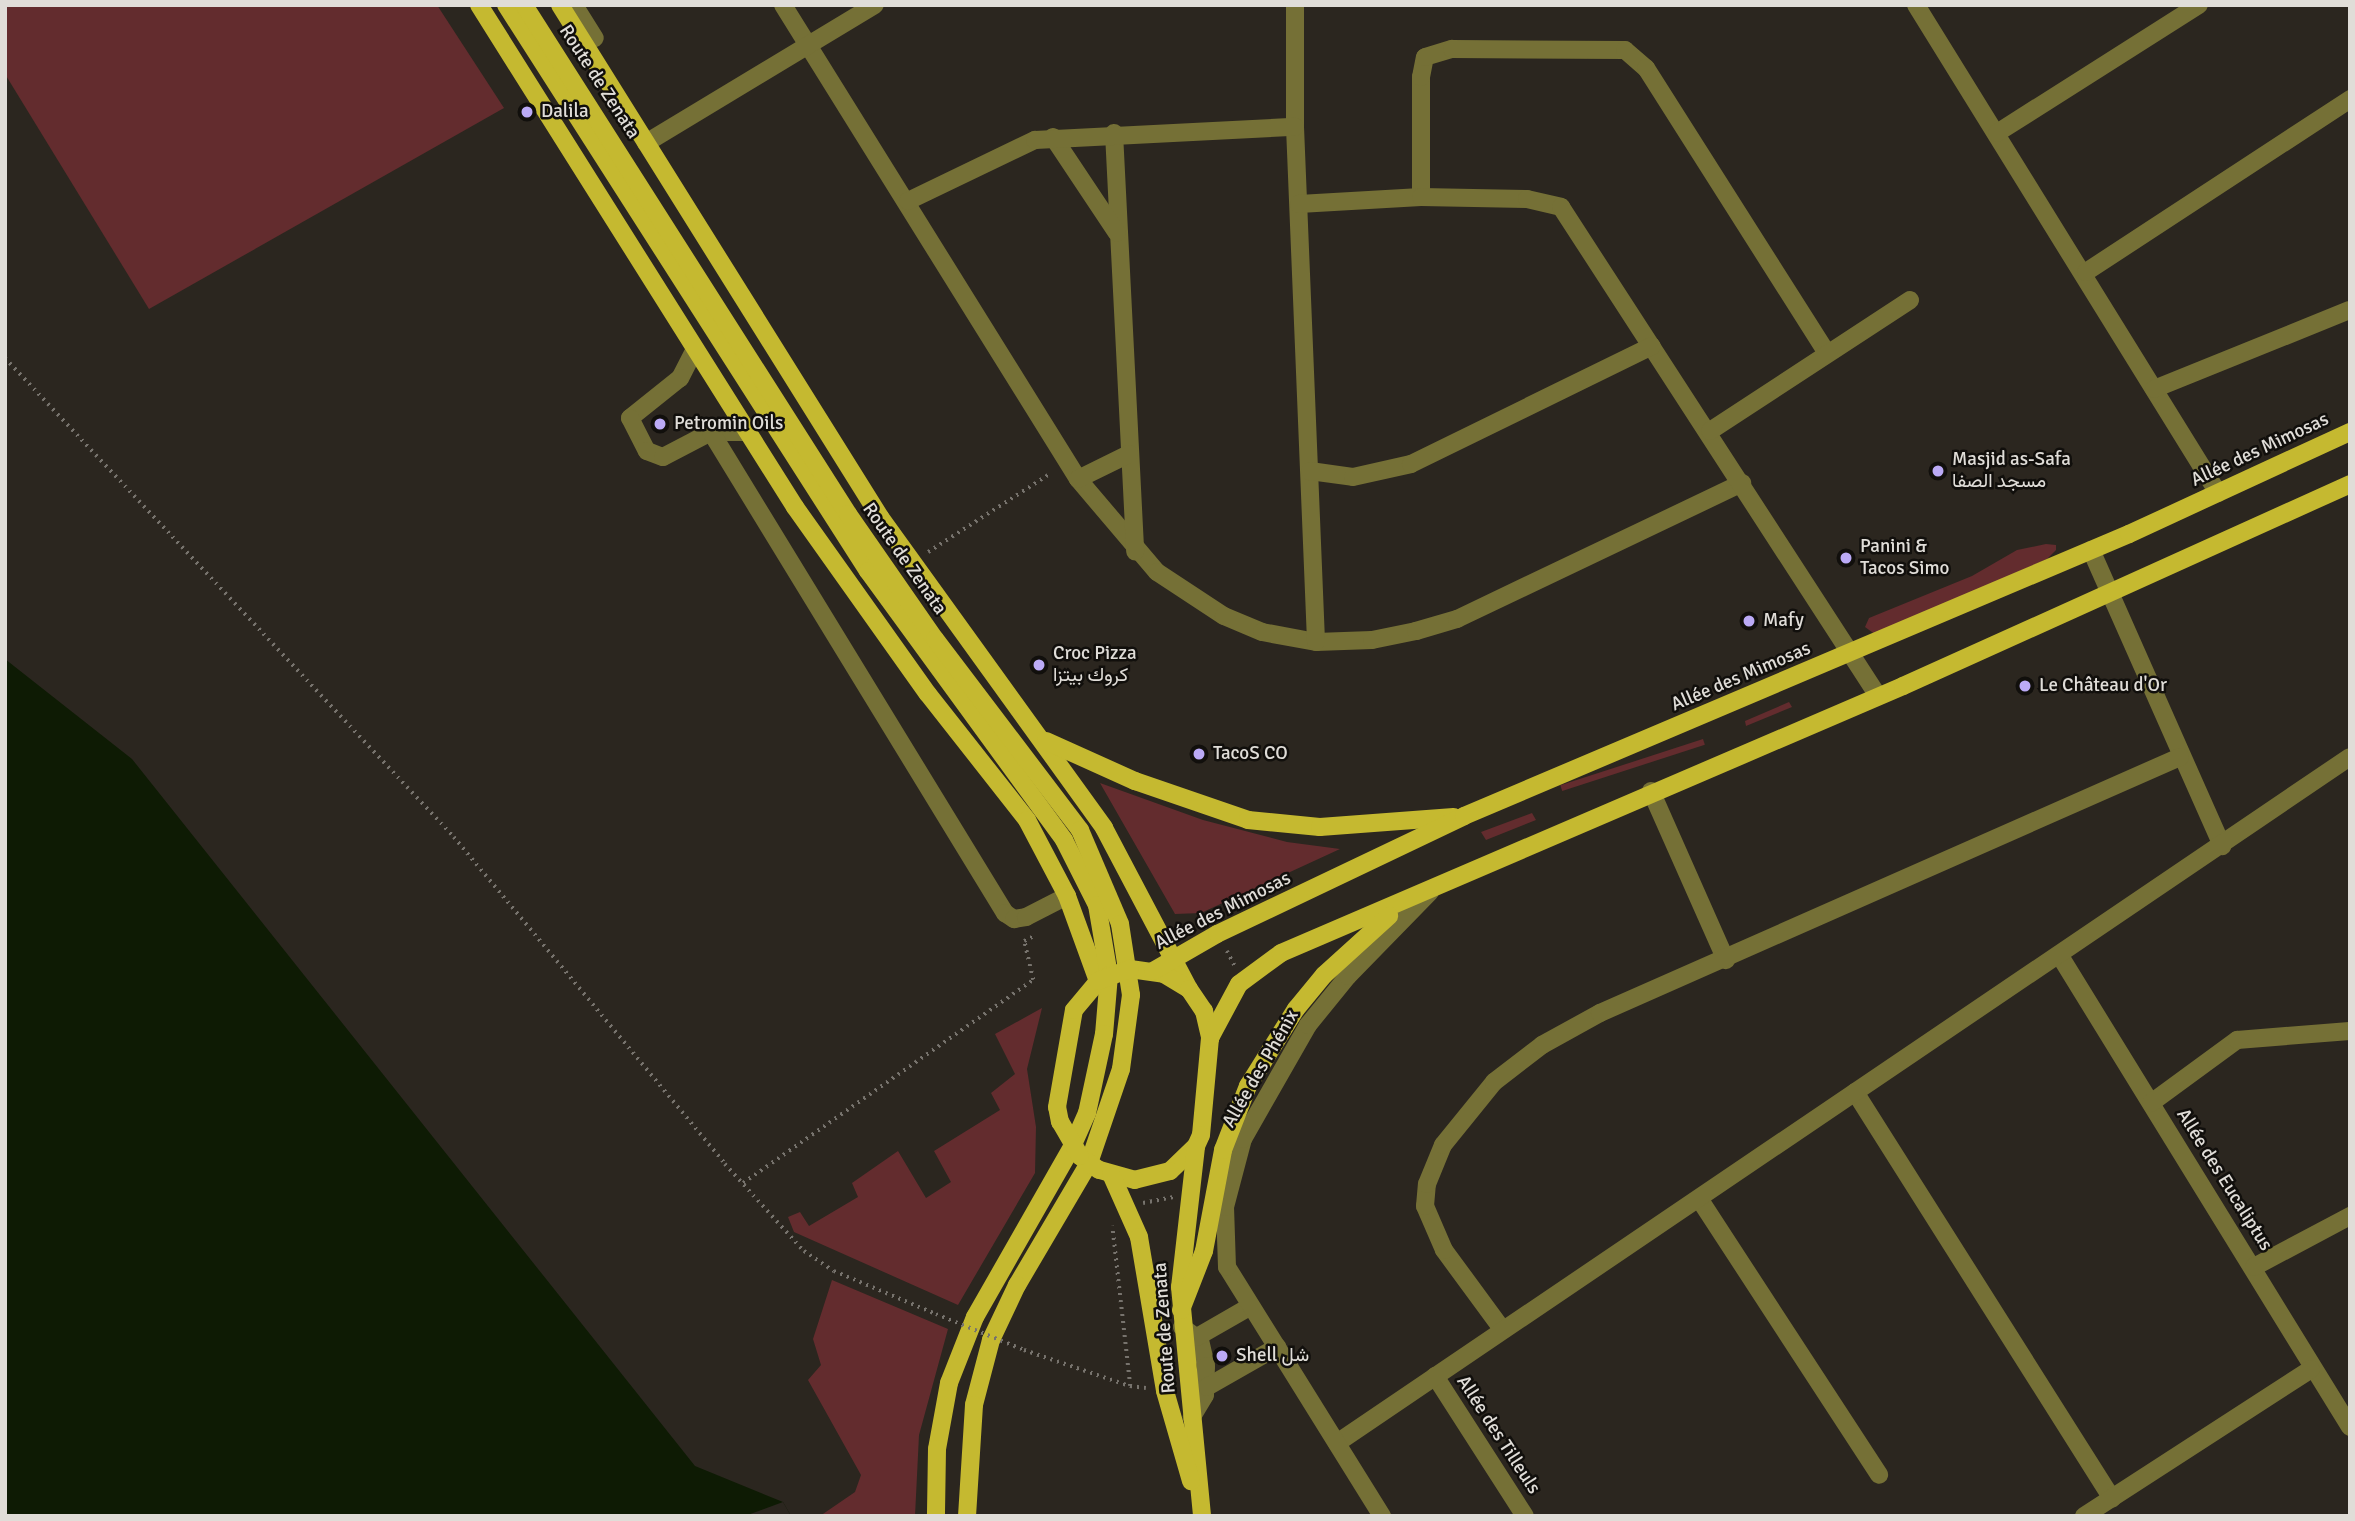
<!DOCTYPE html>
<html>
<head>
<meta charset="utf-8">
<style>
	body { margin:0 }
	#map { position:relative; width:2355px; height:1521px; overflow:hidden; background:#2b261f; font-family:Signika,Vazirmatn,sans-serif }
	div>[style] { position:absolute }
	.green>* { inset:0; background:#632c2e; transform-origin:0 0 }
	.water>* { inset:0; background:#0e1b04 }
	.pier>* { inset:0; background:#2b261f }
	.path>* { height:3.5px; margin-top:-1.75px; transform-origin:0; background:repeating-linear-gradient(90deg,#77736d 0 2px,transparent 0 7px) }
	.minor>* { height:18px; margin:-9px; padding:0 9px; transform-origin:9px; border-radius:9px; background:#757036 }
	.major>* { height:18px; margin:-9px; padding:0 9px; transform-origin:9px; border-radius:9px; background:#c5b930 }
	.path-bridge>* { height:3.5px; margin-top:-1.75px; transform-origin:0; background:repeating-linear-gradient(90deg,#77736d 0 2px,transparent 0 7px) }
	.dots>* { width:19px; height:19px; translate:-50% -50%; box-sizing:border-box; border:4px solid #110f0c; border-radius:50% }
	span { translate:-50% -50%; white-space:nowrap; text-align:center; line-height:1.15; -webkit-text-stroke:5px #110f0c; paint-order:stroke }
	.street-label { font-size:19px; color:#e0ddd8 }
	.poi-label { font-size:19px; color:#e0ddd8 }
	.left { translate:0 -50%; text-align:left }
	.frame { position:absolute; inset:0; border:7px solid #e0ddd8; pointer-events:none }
</style>
</head>
<body>
<div id="map">
	<div class="green">
		<i style="clip-path:polygon(5px 5px,437px 5px,504px 108px,149px 309px,5px 74px)"></i>
		<i style="clip-path:polygon(2046px 544px,2056px 545px,2056px 550px,2047px 559px,1876px 635px,1865px 627px,1869px 618px,1972px 576px,2017px 550px)"></i>
		<i style="clip-path:polygon(1789px 702px,1792px 707px,1746px 726px,1745px 721px)"></i>
		<i style="left:1703px;top:739px;width:6px;height:150px;rotate:72deg"></i>
		<i style="clip-path:polygon(1100px 783px,1203px 820px,1287px 842px,1340px 849px,1201px 913px,1175px 914px)"></i>
		<i style="clip-path:polygon(1532px 813px,1536px 820px,1486px 840px,1481px 832px)"></i>
		<i style="clip-path:polygon(1042px 1008px,1027px 1069px,1036px 1127px,1035px 1173px,958px 1305px,794px 1232px,788px 1217px,800px 1212px,809px 1226px,858px 1197px,852px 1183px,898px 1151px,926px 1198px,951px 1182px,934px 1151px,1000px 1110px,991px 1093px,1015px 1074px,995px 1034px)"></i>
		<i style="clip-path:polygon(832px 1280px,948px 1329px,919px 1435px,915px 1516px,820px 1516px,855px 1492px,861px 1475px,808px 1380px,821px 1365px,813px 1339px)"></i>
	</div>
	<div class="water">
		<i style="clip-path:polygon(5px 659px,132px 759px,695px 1466px,783px 1502px,791px 1516px,5px 1516px)"></i>
	</div>
	<div class="pier">
		<i style="clip-path:polygon(783px 1502px,791px 1516px,745px 1516px)"></i>
	</div>
	<div class="path">
		<i style="left:5px;top:358px;width:657px;rotate:46.85deg"></i>
		<i style="left:454px;top:837px;width:425px;rotate:50.3deg"></i>
		<i style="left:725px;top:1164px;width:118px;rotate:47.8deg"></i>
		<i style="left:804px;top:1251px;width:36px;rotate:34deg"></i>
		<i style="left:834px;top:1271px;width:111px;rotate:22.9deg"></i>
		<i style="left:928px;top:552px;width:146px;rotate:-32.7deg"></i>
		<i style="left:1227px;top:951px;width:17px;rotate:62deg"></i>
		<i style="left:743px;top:1183px;width:354px;rotate:-35deg"></i>
		<i style="left:1033px;top:980px;width:40px;rotate:-103deg"></i>
		<i style="left:1024px;top:941px;width:11px;rotate:-27deg"></i>
		<i style="left:1143px;top:1203px;width:31px;rotate:-11deg"></i>
		<i style="left:1024px;top:1350px;width:112px;rotate:18.8deg"></i>
		<i style="left:1130px;top:1386px;width:161px;rotate:-96.4deg"></i>
		<i style="left:1130px;top:1386px;width:16px;rotate:7deg"></i>
	</div>
	<div class="minor">
		<i style="left:574px;top:5px;width:39px;rotate:58deg"></i>
		<i style="left:783px;top:5px;width:558px;rotate:58.1deg"></i>
		<i style="left:1078px;top:479px;width:122px;rotate:49.7deg"></i>
		<i style="left:1157px;top:572px;width:80px;rotate:33.3deg"></i>
		<i style="left:1224px;top:616px;width:41px;rotate:22.8deg"></i>
		<i style="left:1262px;top:632px;width:55px;rotate:10.5deg"></i>
		<i style="left:1316px;top:642px;width:56px;rotate:-2deg"></i>
		<i style="left:1372px;top:640px;width:45px;rotate:-11.6deg"></i>
		<i style="left:1416px;top:631px;width:43px;rotate:-16.3deg"></i>
		<i style="left:1457px;top:619px;width:316px;rotate:-25.5deg"></i>
		<i style="left:1295px;top:5px;width:122px;rotate:90deg"></i>
		<i style="left:1295px;top:127px;width:515px;rotate:87.66deg"></i>
		<i style="left:1916px;top:5px;width:574px;rotate:58.25deg"></i>
		<i style="left:1114px;top:133px;width:419px;rotate:87.1deg"></i>
		<i style="left:1997px;top:133px;width:239px;rotate:-32.4deg"></i>
		<i style="left:1053px;top:137px;width:115px;rotate:56.3deg"></i>
		<i style="left:646px;top:143px;width:267px;rotate:-31.1deg"></i>
		<i style="left:1421px;top:197px;width:120px;rotate:-90deg"></i>
		<i style="left:1421px;top:77px;width:20px;rotate:-79deg"></i>
		<i style="left:1425px;top:57px;width:28px;rotate:-17deg"></i>
		<i style="left:1452px;top:49px;width:173px;rotate:0.3deg"></i>
		<i style="left:1625px;top:50px;width:28px;rotate:41deg"></i>
		<i style="left:1646px;top:68px;width:338px;rotate:57.6deg"></i>
		<i style="left:908px;top:201px;width:141px;rotate:-25.7deg"></i>
		<i style="left:1035px;top:140px;width:260px;rotate:-2.9deg"></i>
		<i style="left:1299px;top:204px;width:122px;rotate:-3.3deg"></i>
		<i style="left:1421px;top:197px;width:106px;rotate:1.1deg"></i>
		<i style="left:1527px;top:199px;width:35px;rotate:13deg"></i>
		<i style="left:1561px;top:207px;width:583px;rotate:57.05deg"></i>
		<i style="left:2086px;top:272px;width:316px;rotate:-33.2deg"></i>
		<i style="left:695px;top:349px;width:33px;rotate:117deg"></i>
		<i style="left:680px;top:378px;width:64px;rotate:141.3deg"></i>
		<i style="left:630px;top:418px;width:37px;rotate:63deg"></i>
		<i style="left:647px;top:451px;width:17px;rotate:21deg"></i>
		<i style="left:663px;top:457px;width:54px;rotate:-27.5deg"></i>
		<i style="left:711px;top:432px;width:37px"></i>
		<i style="left:2154px;top:389px;width:211px;rotate:-22deg"></i>
		<i style="left:1710px;top:431px;width:239px;rotate:-33.2deg"></i>
		<i style="left:711px;top:432px;width:564px;rotate:58.57deg"></i>
		<i style="left:1005px;top:913px;width:11px;rotate:34deg"></i>
		<i style="left:1014px;top:919px;width:12px;rotate:-9deg"></i>
		<i style="left:1026px;top:917px;width:46px;rotate:-27.1deg"></i>
		<i style="left:1310px;top:471px;width:43px;rotate:7.9deg"></i>
		<i style="left:1353px;top:477px;width:59px;rotate:-12.6deg"></i>
		<i style="left:1411px;top:464px;width:268px;rotate:-26.1deg"></i>
		<i style="left:1078px;top:479px;width:57px;rotate:-26.1deg"></i>
		<i style="left:2091px;top:550px;width:324px;rotate:66.1deg"></i>
		<i style="left:1651px;top:791px;width:185px;rotate:66.1deg"></i>
		<i style="left:2060px;top:956px;width:553px;rotate:58.38deg"></i>
		<i style="left:1855px;top:1092px;width:481px;rotate:57.7deg"></i>
		<i style="left:2151px;top:1103px;width:107px;rotate:-36.2deg"></i>
		<i style="left:2237px;top:1040px;width:113px;rotate:-4.6deg"></i>
		<i style="left:1700px;top:1200px;width:328px;rotate:56.9deg"></i>
		<i style="left:2254px;top:1267px;width:109px;rotate:-28deg"></i>
		<i style="left:1182px;top:1327px;width:22px;rotate:36deg"></i>
		<i style="left:1200px;top:1340px;width:27px;rotate:77deg"></i>
		<i style="left:1206px;top:1366px;width:29px;rotate:92deg"></i>
		<i style="left:1205px;top:1395px;width:26px;rotate:121deg"></i>
		<i style="left:1502px;top:1329px;width:98px;rotate:-126.3deg"></i>
		<i style="left:1444px;top:1250px;width:48px;rotate:-113.4deg"></i>
		<i style="left:1425px;top:1206px;width:22px;rotate:-85deg"></i>
		<i style="left:1427px;top:1184px;width:42px;rotate:-67.7deg"></i>
		<i style="left:1443px;top:1145px;width:81px;rotate:-51deg"></i>
		<i style="left:1494px;top:1082px;width:61px;rotate:-37.6deg"></i>
		<i style="left:1542px;top:1045px;width:66px;rotate:-28.9deg"></i>
		<i style="left:1600px;top:1013px;width:634px;rotate:-23.82deg"></i>
		<i style="left:1197px;top:1337px;width:62px;rotate:-29.9deg"></i>
		<i style="left:1435px;top:1376px;width:166px;rotate:57.3deg"></i>
		<i style="left:1207px;top:1387px;width:81px;rotate:-29.7deg"></i>
		<i style="left:1337px;top:1443px;width:1223px;rotate:-34.11deg"></i>
		<i style="left:1382px;top:1516px;width:293px;rotate:-121.9deg"></i>
		<i style="left:1227px;top:1267px;width:60px;rotate:-91.9deg"></i>
		<i style="left:1225px;top:1207px;width:70px;rotate:-75.2deg"></i>
		<i style="left:1243px;top:1139px;width:131px;rotate:-60.3deg"></i>
		<i style="left:1308px;top:1025px;width:63px;rotate:-50.8deg"></i>
		<i style="left:1348px;top:976px;width:117px;rotate:-45.7deg"></i>
		<i style="left:2084px;top:1516px;width:270px;rotate:-32.9deg"></i>
	</div>
	<div class="major">
		<i style="left:479px;top:5px;width:593px;rotate:57.81deg"></i>
		<i style="left:795px;top:507px;width:229px;rotate:54.6deg"></i>
		<i style="left:928px;top:694px;width:160px;rotate:51.8deg"></i>
		<i style="left:1027px;top:820px;width:86px;rotate:62.2deg"></i>
		<i style="left:1067px;top:896px;width:90px;rotate:70deg"></i>
		<i style="left:506px;top:5px;width:672px;rotate:57.4deg"></i>
		<i style="left:868px;top:571px;width:333px;rotate:53.9deg"></i>
		<i style="left:1064px;top:840px;width:73px;rotate:63.1deg"></i>
		<i style="left:1097px;top:905px;width:71px;rotate:80.3deg"></i>
		<i style="left:1109px;top:975px;width:59px;rotate:94.8deg"></i>
		<i style="left:1104px;top:1034px;width:81px;rotate:102.1deg"></i>
		<i style="left:1087px;top:1113px;width:37px;rotate:114deg"></i>
		<i style="left:1072px;top:1147px;width:196px;rotate:119.7deg"></i>
		<i style="left:975px;top:1317px;width:71px;rotate:111.5deg"></i>
		<i style="left:949px;top:1383px;width:67px;rotate:100.3deg"></i>
		<i style="left:937px;top:1449px;width:67px;rotate:90.9deg"></i>
		<i style="left:524px;top:5px;width:603px;rotate:57.52deg"></i>
		<i style="left:848px;top:514px;width:152px;rotate:55.2deg"></i>
		<i style="left:935px;top:639px;width:240px;rotate:52.8deg"></i>
		<i style="left:1080px;top:830px;width:102px;rotate:66.9deg"></i>
		<i style="left:1120px;top:924px;width:72px;rotate:81.2deg"></i>
		<i style="left:1131px;top:995px;width:75px;rotate:97.7deg"></i>
		<i style="left:1121px;top:1069px;width:99px;rotate:108.8deg"></i>
		<i style="left:1089px;top:1163px;width:142px;rotate:120.5deg"></i>
		<i style="left:1017px;top:1285px;width:61px;rotate:115.3deg"></i>
		<i style="left:991px;top:1340px;width:67px;rotate:104.7deg"></i>
		<i style="left:974px;top:1405px;width:111px;rotate:93.6deg"></i>
		<i style="left:560px;top:5px;width:604px;rotate:57.99deg"></i>
		<i style="left:880px;top:517px;width:383px;rotate:54.2deg"></i>
		<i style="left:1104px;top:828px;width:182px;rotate:62.2deg"></i>
		<i style="left:1046px;top:741px;width:98px;rotate:24.2deg"></i>
		<i style="left:1135px;top:781px;width:120px;rotate:19deg"></i>
		<i style="left:1248px;top:820px;width:72px;rotate:5.6deg"></i>
		<i style="left:1320px;top:827px;width:134px;rotate:-4.3deg"></i>
		<i style="left:1130px;top:969px;width:34px;rotate:8deg"></i>
		<i style="left:1164px;top:974px;width:29px;rotate:31deg"></i>
		<i style="left:1189px;top:989px;width:27px;rotate:56deg"></i>
		<i style="left:1204px;top:1011px;width:28px;rotate:77deg"></i>
		<i style="left:1210px;top:1038px;width:97px;rotate:95.3deg"></i>
		<i style="left:1201px;top:1135px;width:12px;rotate:114deg"></i>
		<i style="left:1196px;top:1146px;width:36px;rotate:136deg"></i>
		<i style="left:1170px;top:1171px;width:36px;rotate:166deg"></i>
		<i style="left:1135px;top:1180px;width:37px;rotate:-164deg"></i>
		<i style="left:1099px;top:1170px;width:24px;rotate:-144deg"></i>
		<i style="left:1080px;top:1156px;width:39px;rotate:-120deg"></i>
		<i style="left:1060px;top:1122px;width:15px;rotate:-101deg"></i>
		<i style="left:1057px;top:1107px;width:98px;rotate:-80.1deg"></i>
		<i style="left:1074px;top:1010px;width:38px;rotate:-50deg"></i>
		<i style="left:1098px;top:981px;width:34px;rotate:-21deg"></i>
		<i style="left:1153px;top:971px;width:74px;rotate:-30deg"></i>
		<i style="left:1217px;top:934px;width:274px;rotate:-25.5deg"></i>
		<i style="left:1464px;top:816px;width:722px;rotate:-22.98deg"></i>
		<i style="left:2129px;top:534px;width:243px;rotate:-24.8deg"></i>
		<i style="left:1210px;top:1038px;width:61px;rotate:-61.8deg"></i>
		<i style="left:1239px;top:984px;width:52px;rotate:-36.4deg"></i>
		<i style="left:1281px;top:953px;width:677px;rotate:-23.23deg"></i>
		<i style="left:1903px;top:686px;width:491px;rotate:-24.3deg"></i>
		<i style="left:1196px;top:1147px;width:141px;rotate:96.5deg"></i>
		<i style="left:1180px;top:1287px;width:230px;rotate:84.5deg"></i>
		<i style="left:1111px;top:1174px;width:69px;rotate:66deg"></i>
		<i style="left:1139px;top:1237px;width:156px;rotate:80.4deg"></i>
		<i style="left:1165px;top:1391px;width:94px;rotate:73.9deg"></i>
		<i style="left:1181px;top:1310px;width:63px;rotate:-68.7deg"></i>
		<i style="left:1204px;top:1251px;width:103px;rotate:-79.3deg"></i>
		<i style="left:1223px;top:1150px;width:69px;rotate:-68.7deg"></i>
		<i style="left:1248px;top:1086px;width:91px;rotate:-58.1deg"></i>
		<i style="left:1296px;top:1009px;width:44px;rotate:-50.5deg"></i>
		<i style="left:1324px;top:975px;width:88px;rotate:-42.2deg"></i>
	</div>
	<div class="path-bridge">
		<i style="left:936px;top:1314px;width:95px;rotate:22.2deg"></i>
	</div>
	<div class="dots">
		<i style="left:527px;top:112px;background:#bbaaf6"></i>
		<i style="left:660px;top:424px;background:#bbaaf6"></i>
		<i style="left:1938px;top:471px;background:#bbaaf6"></i>
		<i style="left:1846px;top:558px;background:#bbaaf6"></i>
		<i style="left:1749px;top:621px;background:#bbaaf6"></i>
		<i style="left:1039px;top:665px;background:#bbaaf6"></i>
		<i style="left:2025px;top:686px;background:#bbaaf6"></i>
		<i style="left:1199px;top:754px;background:#bbaaf6"></i>
		<i style="left:1222px;top:1356px;background:#bbaaf6"></i>
	</div>
	<div class="street-label">
		<span style="left:599px;top:82px;rotate:57deg">Route de Zenata</span>
		<span style="left:2260px;top:450px;rotate:-25deg">Allée des Mimosas</span>
		<span style="left:904px;top:559px;rotate:55deg">Route de Zenata</span>
		<span style="left:1741px;top:677px;rotate:-23deg">Allée des Mimosas</span>
		<span style="left:1223px;top:911px;rotate:-27deg">Allée des Mimosas</span>
		<span style="left:1261px;top:1069px;rotate:-60deg">Allée des Phénix</span>
		<span style="left:2224px;top:1180px;rotate:58deg">Allée des Eucaliptus</span>
		<span style="left:1165px;top:1328px;rotate:-94deg">Route de Zenata</span>
		<span style="left:1498px;top:1435px;rotate:57deg">Allée des Tilleuls</span>
	</div>
	<div class="poi-label">
		<span class="left" style="left:541px;top:112px">Dalila</span>
		<span class="left" style="left:674px;top:424px">Petromin Oils</span>
		<span class="left" style="left:1952px;top:471px">Masjid as-Safa<br>مسجد الصفا</span>
		<span class="left" style="left:1860px;top:558px">Panini &amp;<br>Tacos Simo</span>
		<span class="left" style="left:1763px;top:621px">Mafy</span>
		<span class="left" style="left:1053px;top:665px">Croc Pizza<br>كروك بيتزا</span>
		<span class="left" style="left:2039px;top:686px">Le Château d'Or</span>
		<span class="left" style="left:1213px;top:754px">TacoS CO</span>
		<span class="left" style="left:1236px;top:1356px">Shell شل</span>
	</div>
	<div class="frame"></div>
</div>
</body>
</html>
